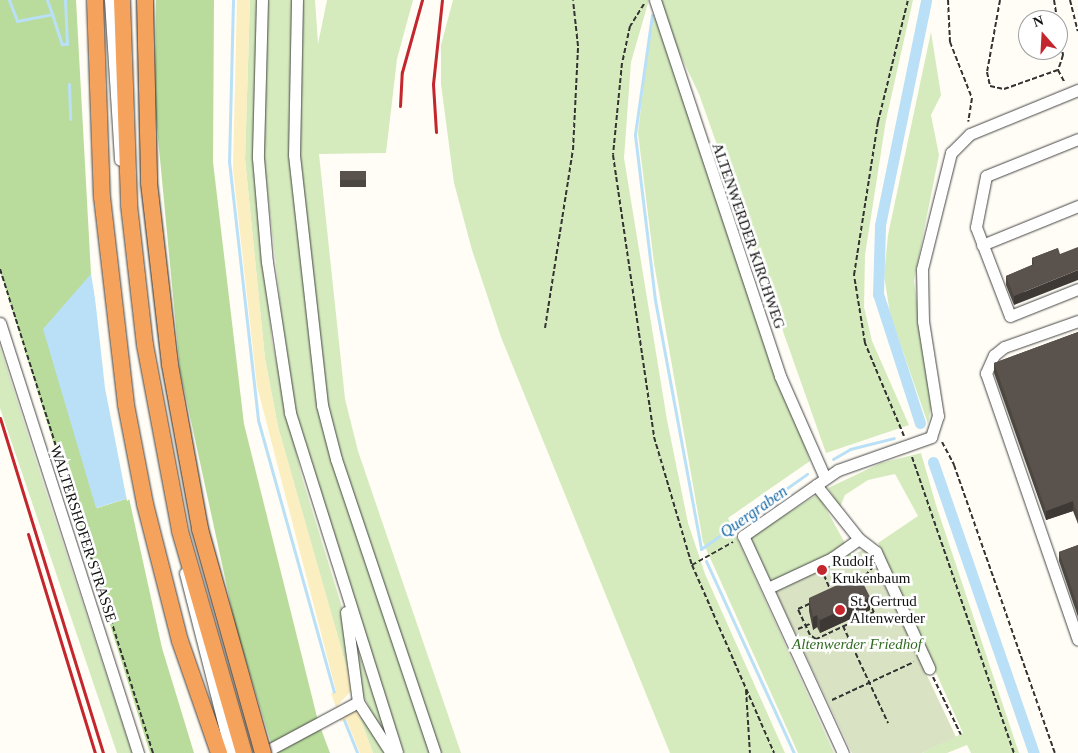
<!DOCTYPE html>
<html>
<head>
<meta charset="utf-8">
<style>
	body { margin:0 }
	#map { position:relative; width:1078px; height:753px; overflow:hidden; background:#fffdf5; font-family:Georgia,serif }
	div>[style] { position:absolute }
	.green>* { inset:0; background:#d5ebbd }
	.forest>* { inset:0; background:#b9dc9c }
	.sand>* { inset:0; background:#fbeec1 }
	.cemetery>* { inset:0; background:#d9e3c4 }
	.water>* { inset:0; background:#b9e0f7 }
	.pier>* { inset:0; background:#fffdf5 }
	.stream>* { height:3px; margin:-1.5px; padding:0 1.5px; transform-origin:1.5px; border-radius:1.5px; background:#b9e0f7 }
	.canal>* { height:11px; margin:-5.5px; padding:0 5.5px; transform-origin:5.5px; border-radius:5.5px; background:#b9e0f7 }
	.path>* { height:2px; margin-top:-1px; transform-origin:0; background:repeating-linear-gradient(90deg,#333 0 5px,transparent 0 7.5px) }
	.roads { filter:drop-shadow(0 0 1px #444) drop-shadow(0 0 1px #444) }
	.minor>* { height:11px; margin:-5.5px; padding:0 5.5px; transform-origin:5.5px; border-radius:5.5px; background:#fff }
	.highway>* { height:16px; margin:-8px; padding:0 8px; transform-origin:8px; border-radius:8px; background:#f5a25d }
	.rail>* { height:3px; margin:-1.5px; padding:0 1.5px; transform-origin:1.5px; border-radius:1.5px; background:#c4262e }
	.bridges { filter:drop-shadow(0 0 1px #222) drop-shadow(0 0 1px #222) }
	.highway-bridge>* { height:16px; margin:-8px; padding:0 8px; transform-origin:8px; border-radius:8px; background:#f5a25d }
	.wall>* { inset:0; background:#4d4742; transform-origin:0 0 }
	.shaded-wall>* { inset:0; background:#3f3936 }
	.building>* { inset:0; background:#5a524d; transform-origin:0 0 }
	.dots>* { width:14px; height:14px; translate:-50% -50%; box-sizing:border-box; border:2px solid #fff; border-radius:50% }
	span { translate:-50% -50%; white-space:nowrap; text-align:center; line-height:1.15; -webkit-text-stroke:5px #fff; paint-order:stroke }
	.street-label { font-size:15px; color:#111 }
	.poi-label { font-size:15px; color:#111 }
	.left { translate:0 -50%; text-align:left }
	.park-label { font-size:15px; color:#2f6b1f; font-style:italic }
	.water-label { font-size:16px; color:#1768a6; font-style:italic }
	.north { position:absolute; left:1018px; top:10px; width:50px; height:50px; box-sizing:border-box; background:#fff; border:1px solid #a0a0a0; border-radius:50%; rotate:341deg; font-size:14px; font-weight:700; line-height:20px; text-align:center; color:#111 }
	.north::after { content:''; display:block; margin:auto; width:18px; height:22px; background:#c4262e; clip-path:polygon(50% 0,100% 100%,50% 72%,0 100%) }
</style>
</head>
<body>
<div id="map">
	<div class="green">
		<i style="clip-path:polygon(250px 0,257px 0,255px 157px,272px 342px,301px 474px,342px 607px,350px 680px,278px 427px,265px 359px,245px 159px)"></i>
		<i style="clip-path:polygon(268px 0,295px 0,289px 112px,291px 161px,319px 398px,432px 753px,404px 753px,302px 441px,289px 381px,263px 151px)"></i>
		<i style="clip-path:polygon(297px 0,315px 0,318px 44px,327px 0,413px 0,397px 59px,386px 153px,319px 154px,345px 399px,358px 451px,461px 753px,435px 753px,322px 405px,294px 155px)"></i>
		<i style="clip-path:polygon(453px 0,649px 0,631px 62px,624px 158px,667px 420px,688px 523px,705px 574px,785px 753px,670px 753px,501px 337px,472px 250px,454px 183px,441px 84px,441px 45px)"></i>
		<i style="clip-path:polygon(654px 0,913px 0,886px 120px,865px 255px,864px 307px,872px 341px,909px 425px,826px 453px,699px 94px)"></i>
		<i style="clip-path:polygon(657px 16px,810px 461px,728px 518px,834px 753px,798px 753px,703px 542px,654px 263px,638px 133px,651px 21px)"></i>
		<i style="clip-path:polygon(931px 32px,941px 95px,931px 115px,939px 155px,914px 281px,931px 407px,928px 424px,890px 314px,884px 275px,888px 235px)"></i>
		<i style="clip-path:polygon(0 347px,47px 495px,132px 753px,117px 753px,0 408px)"></i>
		<i style="clip-path:polygon(921px 453px,936px 505px,1019px 753px,971px 753px,967px 745px,947px 753px,922px 753px,963px 733px,878px 543px,918px 516px,895px 474px,868px 480px,845px 495px,840px 507px,828px 488px,881px 463px)"></i>
		<i style="clip-path:polygon(818px 494px,852px 556px,776px 592px,750px 537px)"></i>
		<i style="clip-path:polygon(353px 637px,391px 745px,389px 747px,362px 693px)"></i>
		<i style="clip-path:polygon(362px 712px,386px 753px,373px 753px,360px 718px)"></i>
	</div>
	<div class="forest">
		<i style="clip-path:polygon(0 0,76px 0,91px 274px,97px 508px,129px 498px,162px 648px,194px 753px,150px 753px,0 271px)"></i>
		<i style="clip-path:polygon(156px 0,214px 0,213px 162px,244px 424px,318px 721px,330px 753px,274px 753px,235px 624px,180px 370px,155px 106px)"></i>
	</div>
	<div class="sand">
		<i style="clip-path:polygon(237px 0,250px 0,245px 159px,265px 359px,278px 427px,353px 689px,336px 707px,331px 693px,336px 691px,257px 386px,233px 169px)"></i>
		<i style="clip-path:polygon(356px 709px,362px 712px,360px 718px,373px 753px,360px 753px,346px 719px,341px 722px,338px 713px)"></i>
	</div>
	<div class="cemetery">
		<i style="clip-path:polygon(867px 548px,956px 737px,922px 753px,852px 753px,776px 592px)"></i>
	</div>
	<div class="water">
		<i style="clip-path:polygon(91px 274px,129px 498px,96px 508px,43px 329px)"></i>
	</div>
	<div class="pier">
		<i style="clip-path:polygon(92px 271px,131px 498px,127px 501px,105px 388px)"></i>
	</div>
	<div class="stream">
		<i style="left:9px;top:0;width:22px;rotate:69deg"></i>
		<i style="left:17px;top:21px;width:36px;rotate:-11deg"></i>
		<i style="left:52px;top:14px;width:32px;rotate:72deg"></i>
		<i style="left:62px;top:44px;width:5px"></i>
		<i style="left:67px;top:44px;width:44px;rotate:-92.6deg"></i>
		<i style="left:47px;top:0;width:15px;rotate:70deg"></i>
		<i style="left:233px;top:0;width:161px;rotate:91.4deg"></i>
		<i style="left:229px;top:161px;width:261px;rotate:83.6deg"></i>
		<i style="left:258px;top:420px;width:282px;rotate:74.4deg"></i>
		<i style="left:652px;top:15px;width:121px;rotate:98.1deg"></i>
		<i style="left:635px;top:135px;width:166px;rotate:83.1deg"></i>
		<i style="left:655px;top:300px;width:253px;rotate:79.5deg"></i>
		<i style="left:701px;top:549px;width:130px;rotate:-35.3deg"></i>
		<i style="left:69px;top:84px;width:35px;rotate:88deg"></i>
		<i style="left:833px;top:459px;width:20px;rotate:-30deg"></i>
		<i style="left:850px;top:449px;width:45px;rotate:-14deg"></i>
		<i style="left:706px;top:561px;width:211px;rotate:65.4deg"></i>
		<i style="left:344px;top:720px;width:35px;rotate:68deg"></i>
	</div>
	<div class="canal">
		<i style="left:920px;top:423px;width:136px;rotate:-108deg"></i>
		<i style="left:878px;top:294px;width:69px;rotate:-88.3deg"></i>
		<i style="left:880px;top:225px;width:230px;rotate:-78.4deg"></i>
		<i style="left:933px;top:462px;width:308px;rotate:70.9deg"></i>
	</div>
	<div class="path">
		<i style="left:948px;top:0;width:42px;rotate:87.3deg"></i>
		<i style="left:950px;top:42px;width:60px;rotate:68.6deg"></i>
		<i style="left:972px;top:98px;width:24px;rotate:99deg"></i>
		<i style="left:1000px;top:0;width:73px;rotate:100.2deg"></i>
		<i style="left:987px;top:72px;width:14px;rotate:78deg"></i>
		<i style="left:990px;top:86px;width:14px;rotate:12deg"></i>
		<i style="left:1004px;top:89px;width:57px;rotate:-19.4deg"></i>
		<i style="left:1054px;top:0;width:56px;rotate:80.7deg"></i>
		<i style="left:1063px;top:55px;width:16px;rotate:108deg"></i>
		<i style="left:1058px;top:70px;width:15px;rotate:62deg"></i>
		<i style="left:1070px;top:0;width:32px;rotate:76deg"></i>
		<i style="left:644px;top:4px;width:26px;rotate:122deg"></i>
		<i style="left:630px;top:26px;width:38px;rotate:102deg"></i>
		<i style="left:622px;top:63px;width:92px;rotate:95.6deg"></i>
		<i style="left:613px;top:155px;width:285px;rotate:81.7deg"></i>
		<i style="left:654px;top:437px;width:134px;rotate:73.5deg"></i>
		<i style="left:692px;top:565px;width:205px;rotate:66.4deg"></i>
		<i style="left:0;top:269px;width:508px;rotate:72.46deg"></i>
		<i style="left:545px;top:328px;width:180px;rotate:-81.1deg"></i>
		<i style="left:573px;top:150px;width:104px;rotate:-87.2deg"></i>
		<i style="left:578px;top:46px;width:46px;rotate:-96.2deg"></i>
		<i style="left:904px;top:436px;width:101px;rotate:-112.8deg"></i>
		<i style="left:865px;top:343px;width:69px;rotate:-99.2deg"></i>
		<i style="left:854px;top:275px;width:155px;rotate:-81.1deg"></i>
		<i style="left:878px;top:122px;width:126px;rotate:-76.2deg"></i>
		<i style="left:942px;top:442px;width:26px;rotate:62deg"></i>
		<i style="left:954px;top:465px;width:305px;rotate:70.7deg"></i>
		<i style="left:912px;top:457px;width:313px;rotate:71deg"></i>
		<i style="left:692px;top:565px;width:47px;rotate:-29.3deg"></i>
		<i style="left:824px;top:575px;width:15px;rotate:67deg"></i>
		<i style="left:860px;top:581px;width:34px;rotate:66deg"></i>
		<i style="left:874px;top:612px;width:64px;rotate:155deg"></i>
		<i style="left:816px;top:639px;width:7px;rotate:-146deg"></i>
		<i style="left:810px;top:635px;width:29px;rotate:-115deg"></i>
		<i style="left:798px;top:609px;width:68px;rotate:-24.3deg"></i>
		<i style="left:860px;top:581px;width:18px;rotate:-47deg"></i>
		<i style="left:843px;top:626px;width:107px;rotate:65.1deg"></i>
		<i style="left:798px;top:629px;width:13px;rotate:-23deg"></i>
		<i style="left:933px;top:677px;width:64px;rotate:64.2deg"></i>
		<i style="left:746px;top:690px;width:63px;rotate:86.4deg"></i>
		<i style="left:832px;top:700px;width:90px;rotate:-24.9deg"></i>
	</div>
	<div class="roads">
		<div class="minor">
			<i style="left:110px;top:0;width:160px;rotate:86.4deg"></i>
			<i style="left:262px;top:0;width:158px;rotate:91.5deg"></i>
			<i style="left:258px;top:158px;width:104px;rotate:85.1deg"></i>
			<i style="left:267px;top:262px;width:153px;rotate:81.3deg"></i>
			<i style="left:290px;top:413px;width:356px;rotate:72.5deg"></i>
			<i style="left:297px;top:0;width:155px;rotate:91.1deg"></i>
			<i style="left:294px;top:155px;width:252px;rotate:83.6deg"></i>
			<i style="left:322px;top:405px;width:56px;rotate:75.5deg"></i>
			<i style="left:336px;top:459px;width:310px;rotate:71.4deg"></i>
			<i style="left:655px;top:0;width:396px;rotate:71.6deg"></i>
			<i style="left:780px;top:376px;width:111px;rotate:66.2deg"></i>
			<i style="left:1078px;top:139px;width:99px;rotate:158.1deg"></i>
			<i style="left:986px;top:176px;width:52px;rotate:101.1deg"></i>
			<i style="left:976px;top:227px;width:95px;rotate:69.1deg"></i>
			<i style="left:1010px;top:316px;width:73px;rotate:-21.7deg"></i>
			<i style="left:982px;top:245px;width:104px;rotate:-22.1deg"></i>
			<i style="left:1078px;top:321px;width:78px;rotate:160.6deg"></i>
			<i style="left:1004px;top:347px;width:13px;rotate:141deg"></i>
			<i style="left:994px;top:355px;width:20px;rotate:114deg"></i>
			<i style="left:986px;top:373px;width:282px;rotate:71deg"></i>
			<i style="left:0;top:323px;width:452px;rotate:72.2deg"></i>
			<i style="left:816px;top:485px;width:69px;rotate:51.5deg"></i>
			<i style="left:859px;top:539px;width:21px;rotate:37deg"></i>
			<i style="left:876px;top:552px;width:128px;rotate:65.4deg"></i>
			<i style="left:185px;top:573px;width:186px;rotate:75.7deg"></i>
			<i style="left:768px;top:588px;width:71px;rotate:-25.1deg"></i>
			<i style="left:832px;top:558px;width:33px;rotate:-35deg"></i>
			<i style="left:346px;top:612px;width:91px;rotate:82.4deg"></i>
			<i style="left:358px;top:702px;width:61px;rotate:57.1deg"></i>
			<i style="left:263px;top:753px;width:108px;rotate:-28.2deg"></i>
			<i style="left:843px;top:753px;width:239px;rotate:-114.7deg"></i>
			<i style="left:743px;top:536px;width:116px;rotate:-34.8deg"></i>
			<i style="left:838px;top:470px;width:99px;rotate:-19.5deg"></i>
			<i style="left:931px;top:437px;width:22px;rotate:-72deg"></i>
			<i style="left:938px;top:416px;width:96px;rotate:-99deg"></i>
			<i style="left:923px;top:321px;width:52px;rotate:-91.1deg"></i>
			<i style="left:922px;top:269px;width:120px;rotate:-76deg"></i>
			<i style="left:951px;top:153px;width:27px;rotate:-45deg"></i>
			<i style="left:970px;top:134px;width:117px;rotate:-22.2deg"></i>
		</div>
		<div class="highway">
			<i style="left:95px;top:0;width:197px;rotate:88deg"></i>
			<i style="left:102px;top:197px;width:209px;rotate:83.4deg"></i>
			<i style="left:126px;top:405px;width:101px;rotate:79.1deg"></i>
			<i style="left:145px;top:504px;width:141px;rotate:75.7deg"></i>
			<i style="left:180px;top:641px;width:119px;rotate:70.8deg"></i>
			<i style="left:122px;top:0;width:205px;rotate:88deg"></i>
			<i style="left:129px;top:205px;width:141px;rotate:83.5deg"></i>
			<i style="left:145px;top:345px;width:189px;rotate:79.3deg"></i>
			<i style="left:180px;top:531px;width:231px;rotate:73.9deg"></i>
		</div>
	</div>
	<div class="rail">
		<i style="left:400px;top:106px;width:34px;rotate:-87deg"></i>
		<i style="left:402px;top:72px;width:75px;rotate:-74.5deg"></i>
		<i style="left:436px;top:132px;width:48px;rotate:-93.6deg"></i>
		<i style="left:433px;top:84px;width:84px;rotate:-83.9deg"></i>
		<i style="left:0;top:418px;width:350px;rotate:72.9deg"></i>
		<i style="left:28px;top:534px;width:229px;rotate:73deg"></i>
	</div>
	<div class="bridges">
		<div class="highway-bridge">
			<i style="left:145px;top:0;width:183px;rotate:88.7deg"></i>
			<i style="left:149px;top:183px;width:183px;rotate:83.4deg"></i>
			<i style="left:170px;top:365px;width:167px;rotate:79.6deg"></i>
			<i style="left:200px;top:529px;width:233px;rotate:74.3deg"></i>
		</div>
	</div>
	<div class="wall">
		<i style="left:340px;top:171px;width:26px;height:16px"></i>
		<i style="clip-path:polygon(1058px 248px,1014px 305px,1006px 285px,1006px 276px,1032px 265px,1032px 258px)"></i>
		<i style="clip-path:polygon(1078px 332px,1078px 524px,1073px 511px,1046px 520px,994px 373px,994px 363px)"></i>
		<i style="clip-path:polygon(1078px 545px,1078px 617px,1059px 561px,1059px 552px)"></i>
		<i style="clip-path:polygon(809px 598px,870px 610px,820px 633px,817px 627px,813px 630px,809px 611px)"></i>
	</div>
	<div class="shaded-wall">
		<i style="clip-path:polygon(1078px 270px,1078px 280px,1014px 305px,1014px 296px)"></i>
		<i style="clip-path:polygon(1073px 501px,1073px 511px,1046px 520px,1046px 511px)"></i>
		<i style="clip-path:polygon(870px 597px,870px 610px,820px 633px,820px 620px)"></i>
		<i style="clip-path:polygon(817px 615px,817px 627px,813px 630px,813px 617px)"></i>
	</div>
	<div class="building">
		<i style="left:340px;top:171px;width:26px;height:9px"></i>
		<i style="clip-path:polygon(1078px 247px,1078px 270px,1014px 296px,1006px 276px,1034px 264px,1032px 258px,1058px 248px,1060px 254px)"></i>
		<i style="clip-path:polygon(1078px 332px,1078px 515px,1073px 501px,1046px 511px,994px 363px)"></i>
		<i style="clip-path:polygon(1078px 545px,1078px 607px,1059px 552px)"></i>
		<i style="clip-path:polygon(859px 575px,870px 597px,820px 620px,817px 615px,813px 617px,809px 598px)"></i>
	</div>
	<div class="dots">
		<i style="left:822px;top:570px;background:#c4262e"></i>
		<i style="left:840px;top:610px;background:#c4262e"></i>
	</div>
	<div class="street-label">
		<span style="left:748px;top:236px;rotate:71deg">ALTENWERDER KIRCHWEG</span>
		<span style="left:83px;top:534px;rotate:72deg">WALTERSHOFER STRASSE</span>
	</div>
	<div class="poi-label">
		<span class="left" style="left:832px;top:570px">Rudolf<br>Krukenbaum</span>
		<span class="left" style="left:850px;top:610px">St. Gertrud<br>Altenwerder</span>
	</div>
	<div class="park-label">
		<span style="left:857px;top:645px">Altenwerder Friedhof</span>
	</div>
	<div class="water-label">
		<span style="left:754px;top:512px;rotate:-35deg">Quergraben</span>
	</div>
	<div class="north">N</div>
</div>
</body>
</html>
